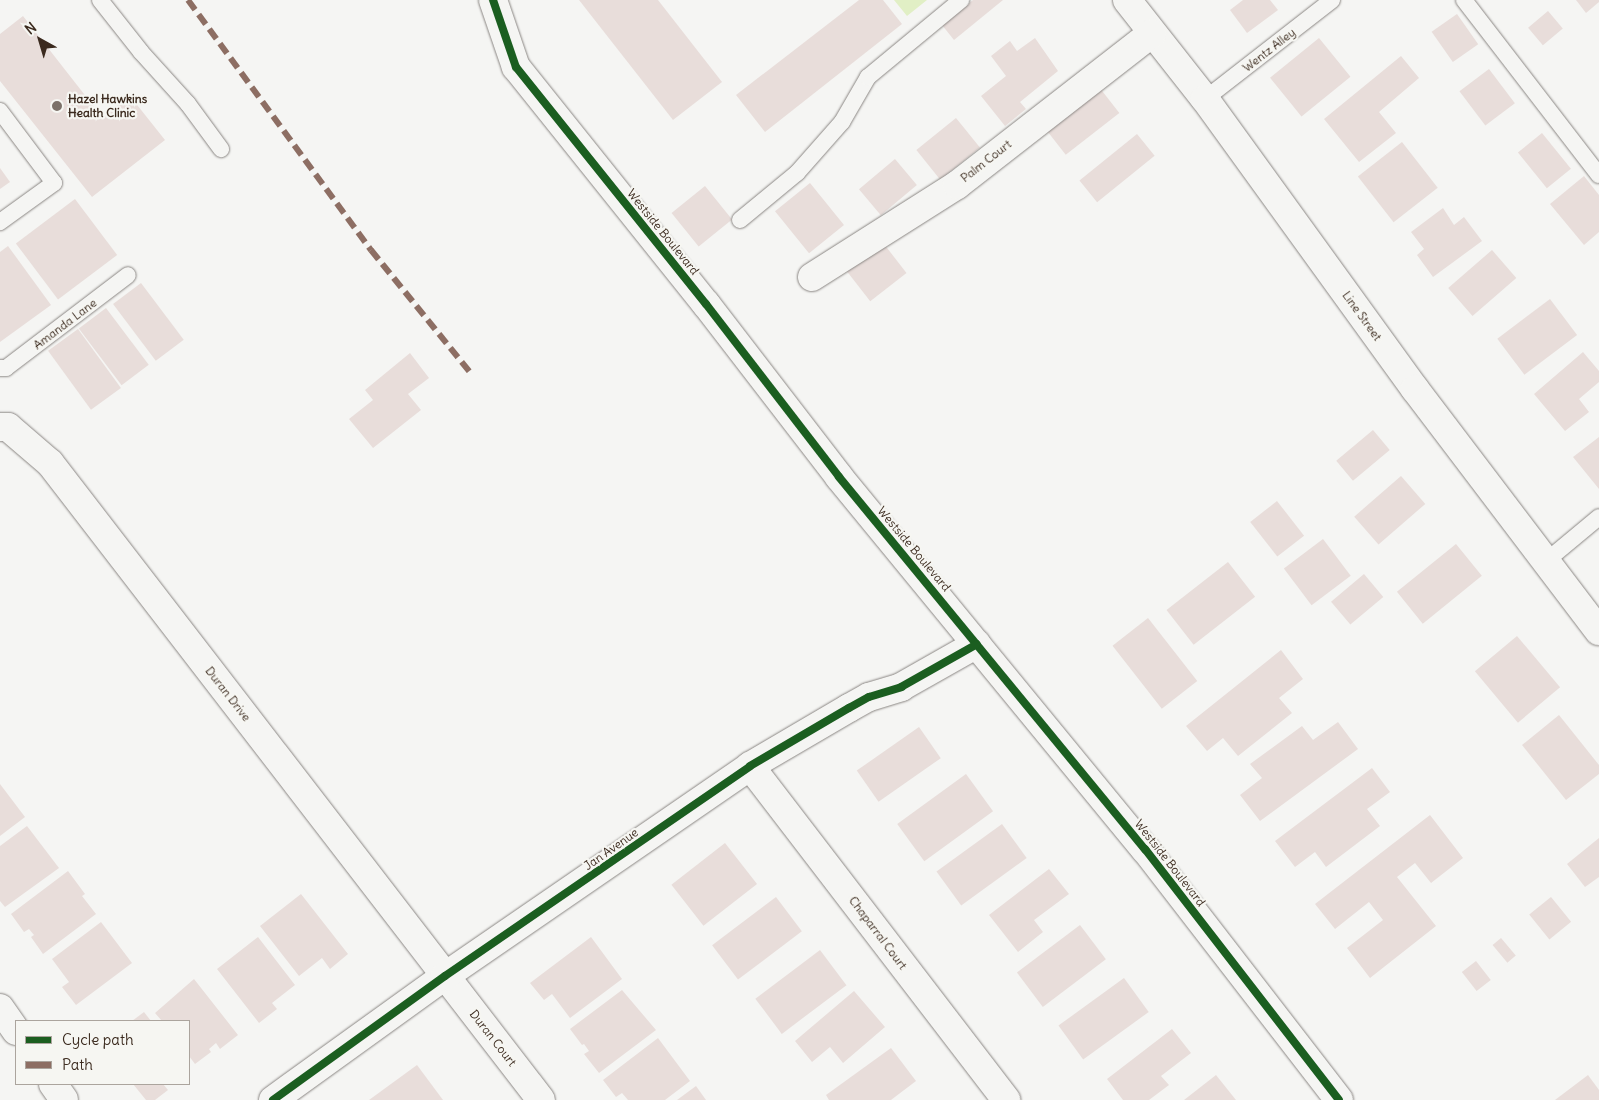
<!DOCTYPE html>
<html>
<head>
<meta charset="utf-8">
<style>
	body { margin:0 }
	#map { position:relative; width:1599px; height:1100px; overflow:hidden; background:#f5f5f3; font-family:Delius,sans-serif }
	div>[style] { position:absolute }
	.green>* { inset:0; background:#e1efc5 }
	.building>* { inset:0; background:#e8ddda; transform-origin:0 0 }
	.roads { filter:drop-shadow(0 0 1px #8a8683) drop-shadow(0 0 1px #8a8683) }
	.service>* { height:16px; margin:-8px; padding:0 8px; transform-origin:8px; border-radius:8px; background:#f5f5f3 }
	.minor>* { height:28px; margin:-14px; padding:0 14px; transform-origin:14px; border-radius:14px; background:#f5f5f3 }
	.tertiary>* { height:28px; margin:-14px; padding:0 14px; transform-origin:14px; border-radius:14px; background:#f5f5f3 }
	.quiet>* { height:6px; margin-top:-3px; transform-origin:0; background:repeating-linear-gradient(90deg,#8d6e63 0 12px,transparent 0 18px) }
	.cycleway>* { height:8px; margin:-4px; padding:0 4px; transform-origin:4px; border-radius:4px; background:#1b5e20 }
	.dots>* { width:14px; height:14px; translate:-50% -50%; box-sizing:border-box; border:2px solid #f6f6f2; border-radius:50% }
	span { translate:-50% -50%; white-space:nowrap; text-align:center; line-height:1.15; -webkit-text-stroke:4.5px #f6f6f2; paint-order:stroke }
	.street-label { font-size:12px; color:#3b2a1e }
	.poi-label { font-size:12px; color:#3b2a1e; font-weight:700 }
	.left { translate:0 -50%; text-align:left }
	.legend { position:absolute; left:15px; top:1020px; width:175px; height:65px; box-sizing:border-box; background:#f6f6f2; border:1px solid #aba49d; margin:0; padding:6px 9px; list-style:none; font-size:15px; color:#3b2a1e }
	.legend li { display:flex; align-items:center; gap:10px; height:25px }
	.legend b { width:25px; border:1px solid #aba49d }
	.north { position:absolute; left:15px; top:15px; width:50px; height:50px; -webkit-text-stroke:4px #f6f6f2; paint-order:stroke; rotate:321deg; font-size:14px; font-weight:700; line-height:20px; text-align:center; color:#3b2a1e }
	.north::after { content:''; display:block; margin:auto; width:18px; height:22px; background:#3b2a1e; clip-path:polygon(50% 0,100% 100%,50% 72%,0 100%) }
</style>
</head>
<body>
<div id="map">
	<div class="green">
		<i style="clip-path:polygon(894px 0,927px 0,907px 16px)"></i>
	</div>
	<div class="building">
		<i style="clip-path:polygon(579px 0,658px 0,722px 82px,673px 120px)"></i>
		<i style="clip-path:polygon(859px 0,883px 0,902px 24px,765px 132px,736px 95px)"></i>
		<i style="clip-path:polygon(973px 0,1003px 0,954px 40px,942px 25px)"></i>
		<i style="clip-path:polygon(1243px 0,1270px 0,1278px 10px,1247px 33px,1230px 10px)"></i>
		<i style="clip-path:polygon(1576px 0,1599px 0,1599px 2px,1586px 13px)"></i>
		<i style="left:1548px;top:11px;width:23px;height:26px;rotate:50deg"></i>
		<i style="left:1457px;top:14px;width:37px;height:31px;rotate:55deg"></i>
		<i style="clip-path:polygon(23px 16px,102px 117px,130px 96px,165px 140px,92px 197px,0 81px,0 34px)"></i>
		<i style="clip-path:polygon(1035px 38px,1058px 71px,1020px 102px,1026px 109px,1005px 126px,981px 96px,1006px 76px,991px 56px,1010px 41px,1017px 51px)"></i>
		<i style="left:1319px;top:38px;width:50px;height:63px;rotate:51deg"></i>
		<i style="clip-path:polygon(1401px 56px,1419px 78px,1379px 112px,1396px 133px,1359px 162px,1324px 119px)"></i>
		<i style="left:1489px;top:69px;width:43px;height:37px;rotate:53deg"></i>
		<i style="left:1099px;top:87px;width:33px;height:68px;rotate:52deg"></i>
		<i style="left:956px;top:118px;width:38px;height:51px;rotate:51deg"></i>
		<i style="left:1542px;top:133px;width:46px;height:31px;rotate:51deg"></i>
		<i style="left:1137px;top:134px;width:28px;height:74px;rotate:51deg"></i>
		<i style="left:1402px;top:142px;width:58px;height:56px;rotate:52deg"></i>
		<i style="left:895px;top:159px;width:34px;height:47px;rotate:50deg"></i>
		<i style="clip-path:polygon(0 168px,10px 182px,0 189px)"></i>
		<i style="clip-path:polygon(1584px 176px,1599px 195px,1599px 232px,1584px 245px,1550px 204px)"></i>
		<i style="left:810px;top:183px;width:54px;height:45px;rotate:51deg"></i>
		<i style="left:705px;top:186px;width:43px;height:43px;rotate:51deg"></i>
		<i style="left:75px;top:199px;width:70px;height:74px;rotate:53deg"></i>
		<i style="clip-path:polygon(1443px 208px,1454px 225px,1464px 217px,1482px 241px,1433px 277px,1417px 255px,1424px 249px,1411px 232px)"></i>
		<i style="left:880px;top:239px;width:43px;height:46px;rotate:52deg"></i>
		<i style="clip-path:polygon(8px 246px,51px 305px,0 342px,0 252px)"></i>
		<i style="left:1492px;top:250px;width:37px;height:58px;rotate:49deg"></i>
		<i style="left:141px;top:283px;width:71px;height:35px;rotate:53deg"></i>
		<i style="left:1550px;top:299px;width:45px;height:66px;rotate:53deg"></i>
		<i style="left:106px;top:308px;width:71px;height:34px;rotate:53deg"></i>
		<i style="left:78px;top:329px;width:73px;height:37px;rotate:54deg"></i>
		<i style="clip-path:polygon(1583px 352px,1599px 371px,1599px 382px,1579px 399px,1589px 412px,1565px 431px,1534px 394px)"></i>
		<i style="clip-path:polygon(410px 353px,429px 378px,408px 394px,421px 410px,373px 448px,349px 419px,373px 400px,365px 390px)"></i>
		<i style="left:1373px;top:430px;width:26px;height:48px;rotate:50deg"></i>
		<i style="clip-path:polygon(1599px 437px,1599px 489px,1573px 457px)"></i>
		<i style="left:1401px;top:476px;width:37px;height:62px;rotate:49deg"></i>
		<i style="left:1277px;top:501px;width:44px;height:34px;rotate:52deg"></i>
		<i style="left:1323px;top:539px;width:46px;height:49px;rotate:53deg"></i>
		<i style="left:1456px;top:544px;width:41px;height:76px;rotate:51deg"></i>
		<i style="left:1228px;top:562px;width:44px;height:78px;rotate:52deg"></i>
		<i style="left:1364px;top:574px;width:30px;height:43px;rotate:50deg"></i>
		<i style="left:1148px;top:618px;width:80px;height:45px;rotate:52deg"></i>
		<i style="left:1517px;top:636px;width:67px;height:55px;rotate:50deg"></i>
		<i style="clip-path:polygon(1281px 650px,1303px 679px,1279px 698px,1292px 713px,1238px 756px,1223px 738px,1207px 751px,1186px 726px)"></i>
		<i style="clip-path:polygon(1559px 715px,1599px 765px,1599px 774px,1566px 800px,1522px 745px)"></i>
		<i style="clip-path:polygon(1338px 722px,1358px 749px,1260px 821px,1240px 795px,1262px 778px,1250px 764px,1302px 726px,1313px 740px)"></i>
		<i style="left:919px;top:727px;width:38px;height:76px;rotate:55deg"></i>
		<i style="clip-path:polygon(1372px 768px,1390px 792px,1367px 809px,1380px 826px,1326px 867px,1315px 852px,1295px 867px,1275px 841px)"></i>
		<i style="left:966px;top:774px;width:46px;height:85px;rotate:54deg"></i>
		<i style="clip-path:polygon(0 784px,25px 817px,0 836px)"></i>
		<i style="clip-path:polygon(1430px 815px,1463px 858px,1431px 883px,1415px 863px,1397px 877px,1436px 926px,1370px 978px,1347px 948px,1383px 920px,1369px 902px,1335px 929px,1315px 904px)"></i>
		<i style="left:1002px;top:824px;width:42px;height:81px;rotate:54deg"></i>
		<i style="clip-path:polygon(27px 826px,59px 868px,5px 907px,0 901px,0 846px)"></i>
		<i style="clip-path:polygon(1599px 838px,1599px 877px,1585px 887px,1567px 864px)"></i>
		<i style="left:725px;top:843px;width:52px;height:68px;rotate:52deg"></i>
		<i style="clip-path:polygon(1049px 869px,1069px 894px,1034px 920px,1043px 932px,1018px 952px,989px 915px)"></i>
		<i style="clip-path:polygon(68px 871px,85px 894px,82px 896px,96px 914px,43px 954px,31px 937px,34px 935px,29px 929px,24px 932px,11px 914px)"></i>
		<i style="clip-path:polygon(301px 894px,348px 954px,330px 969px,322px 958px,299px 976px,260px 926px)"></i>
		<i style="left:776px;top:897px;width:43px;height:80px;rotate:53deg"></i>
		<i style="left:1551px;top:897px;width:32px;height:28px;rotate:51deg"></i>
		<i style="clip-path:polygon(101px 922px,132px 963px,76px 1005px,62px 987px,69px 982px,52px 959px)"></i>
		<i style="left:1080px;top:925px;width:43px;height:79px;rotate:53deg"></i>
		<i style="clip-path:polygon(258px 937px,295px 985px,272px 1003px,277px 1009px,259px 1023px,217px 969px)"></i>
		<i style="clip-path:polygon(591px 937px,622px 979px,570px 1018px,552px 994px,544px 1000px,530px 983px)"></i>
		<i style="left:1501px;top:938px;width:23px;height:11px;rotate:50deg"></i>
		<i style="left:820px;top:950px;width:44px;height:81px;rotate:53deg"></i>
		<i style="left:1476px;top:961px;width:24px;height:18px;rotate:52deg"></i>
		<i style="left:1124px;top:978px;width:42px;height:81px;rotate:54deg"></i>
		<i style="clip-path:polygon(194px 979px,238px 1035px,220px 1049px,216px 1043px,209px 1049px,211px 1052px,195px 1064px,189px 1056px,189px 1021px,162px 1021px,155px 1013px)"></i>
		<i style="clip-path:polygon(622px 990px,656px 1030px,599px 1073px,584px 1054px,589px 1051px,584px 1044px,582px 1045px,570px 1029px)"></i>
		<i style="clip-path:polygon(854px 991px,885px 1027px,843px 1063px,830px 1047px,812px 1062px,795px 1041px)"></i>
		<i style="clip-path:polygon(144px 1012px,151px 1021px,132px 1021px)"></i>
		<i style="clip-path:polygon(1172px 1029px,1191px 1053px,1161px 1076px,1169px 1085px,1149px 1100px,1123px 1100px,1107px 1079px)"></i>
		<i style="clip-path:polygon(658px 1038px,690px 1081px,665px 1100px,628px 1100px,622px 1093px,616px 1097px,603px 1080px)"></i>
		<i style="clip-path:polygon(891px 1048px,916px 1081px,891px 1100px,829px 1100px,826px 1095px)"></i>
		<i style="clip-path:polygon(417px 1065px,443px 1100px,369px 1100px)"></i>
		<i style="clip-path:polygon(1216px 1075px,1236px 1100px,1184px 1100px)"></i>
		<i style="clip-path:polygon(1588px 1075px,1599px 1090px,1599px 1100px,1555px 1100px)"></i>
		<i style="clip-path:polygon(133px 1084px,163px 1084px,168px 1090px,155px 1100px,146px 1100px)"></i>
		<i style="clip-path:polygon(696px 1086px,706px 1100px,677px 1100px)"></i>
	</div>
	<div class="roads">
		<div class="service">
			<i style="left:100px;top:0;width:66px;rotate:51.7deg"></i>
			<i style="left:141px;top:52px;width:70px;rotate:47.9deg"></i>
			<i style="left:188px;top:104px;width:56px;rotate:53.7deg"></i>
			<i style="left:1464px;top:0;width:221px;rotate:52.4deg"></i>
			<i style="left:1205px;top:99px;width:161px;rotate:-37.9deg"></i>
			<i style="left:0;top:111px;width:90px;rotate:53.1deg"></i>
			<i style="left:54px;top:183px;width:67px;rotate:144.2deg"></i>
			<i style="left:740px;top:220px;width:74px;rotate:-39.5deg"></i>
			<i style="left:797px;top:173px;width:68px;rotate:-48.6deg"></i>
			<i style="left:842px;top:122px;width:52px;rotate:-60deg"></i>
			<i style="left:868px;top:77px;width:121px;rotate:-39.6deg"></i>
			<i style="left:0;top:368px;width:6px"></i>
			<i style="left:6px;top:368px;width:153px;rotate:-37.3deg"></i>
			<i style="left:1545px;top:562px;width:70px;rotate:-39.8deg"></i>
		</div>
		<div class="minor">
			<i style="left:1127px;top:0;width:126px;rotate:51.8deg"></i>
			<i style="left:1205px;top:99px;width:358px;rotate:54.1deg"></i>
			<i style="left:1415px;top:389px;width:304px;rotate:52.8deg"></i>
			<i style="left:812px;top:277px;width:172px;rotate:-32.4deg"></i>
			<i style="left:957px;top:185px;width:247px;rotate:-37.9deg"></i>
			<i style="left:0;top:427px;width:8px"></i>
			<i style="left:8px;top:427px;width:55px;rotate:40.6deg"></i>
			<i style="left:50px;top:463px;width:804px;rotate:52.37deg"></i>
			<i style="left:750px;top:766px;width:421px;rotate:52.5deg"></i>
			<i style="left:0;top:1008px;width:28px;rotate:55deg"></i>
			<i style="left:53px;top:1084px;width:19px;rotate:55deg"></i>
			<i style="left:273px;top:1100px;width:212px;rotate:-35.8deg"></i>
			<i style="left:445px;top:976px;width:370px;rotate:-34.5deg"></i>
			<i style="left:750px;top:766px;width:115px;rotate:-30.4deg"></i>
			<i style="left:849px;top:708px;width:23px;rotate:-29deg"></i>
			<i style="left:869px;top:697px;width:34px;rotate:-17deg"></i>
			<i style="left:901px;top:687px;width:87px;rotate:-29.5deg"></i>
		</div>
		<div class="tertiary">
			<i style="left:493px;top:0;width:71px;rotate:71.1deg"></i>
			<i style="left:516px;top:67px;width:304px;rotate:51.3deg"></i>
			<i style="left:706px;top:304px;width:218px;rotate:52.4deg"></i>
			<i style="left:839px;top:477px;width:482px;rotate:50.6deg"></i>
			<i style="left:1145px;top:849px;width:317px;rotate:52.3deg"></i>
		</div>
	</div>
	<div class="quiet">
		<i style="left:188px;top:0;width:310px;rotate:53.8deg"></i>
		<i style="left:371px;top:250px;width:162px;rotate:51deg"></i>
	</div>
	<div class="cycleway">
		<i style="left:493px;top:0;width:71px;rotate:71.1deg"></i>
		<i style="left:516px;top:67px;width:304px;rotate:51.3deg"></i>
		<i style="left:706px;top:304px;width:218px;rotate:52.4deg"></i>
		<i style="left:839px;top:477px;width:482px;rotate:50.6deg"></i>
		<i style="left:1145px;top:849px;width:317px;rotate:52.3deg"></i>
		<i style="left:273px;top:1100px;width:212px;rotate:-35.8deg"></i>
		<i style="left:445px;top:976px;width:370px;rotate:-34.5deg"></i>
		<i style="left:750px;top:766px;width:115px;rotate:-30.4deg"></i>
		<i style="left:849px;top:708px;width:23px;rotate:-29deg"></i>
		<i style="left:869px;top:697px;width:34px;rotate:-17deg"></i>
		<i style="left:901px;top:687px;width:87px;rotate:-29.5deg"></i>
	</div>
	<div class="dots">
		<i style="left:57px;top:106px;background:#7c7169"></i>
	</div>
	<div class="street-label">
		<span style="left:1269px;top:50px;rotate:-38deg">Wentz Alley</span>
		<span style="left:986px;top:161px;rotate:-38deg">Palm Court</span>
		<span style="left:663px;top:232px;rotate:51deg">Westside Boulevard</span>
		<span style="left:1362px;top:316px;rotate:54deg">Line Street</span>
		<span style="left:65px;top:324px;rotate:-37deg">Amanda Lane</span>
		<span style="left:914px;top:549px;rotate:50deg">Westside Boulevard</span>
		<span style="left:228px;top:694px;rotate:52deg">Duran Drive</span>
		<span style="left:611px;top:849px;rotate:-35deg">Jan Avenue</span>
		<span style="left:1170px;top:863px;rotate:52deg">Westside Boulevard</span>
		<span style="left:878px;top:933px;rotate:53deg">Chaparral Court</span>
		<span style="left:493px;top:1038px;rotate:52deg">Duran Court</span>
	</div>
	<div class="poi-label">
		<span class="left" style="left:68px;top:106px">Hazel Hawkins<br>Health Clinic</span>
	</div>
	<ul class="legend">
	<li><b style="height:6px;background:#1b5e20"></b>Cycle path</li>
	<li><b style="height:6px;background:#8d6e63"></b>Path</li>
	</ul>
	<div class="north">N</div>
</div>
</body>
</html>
